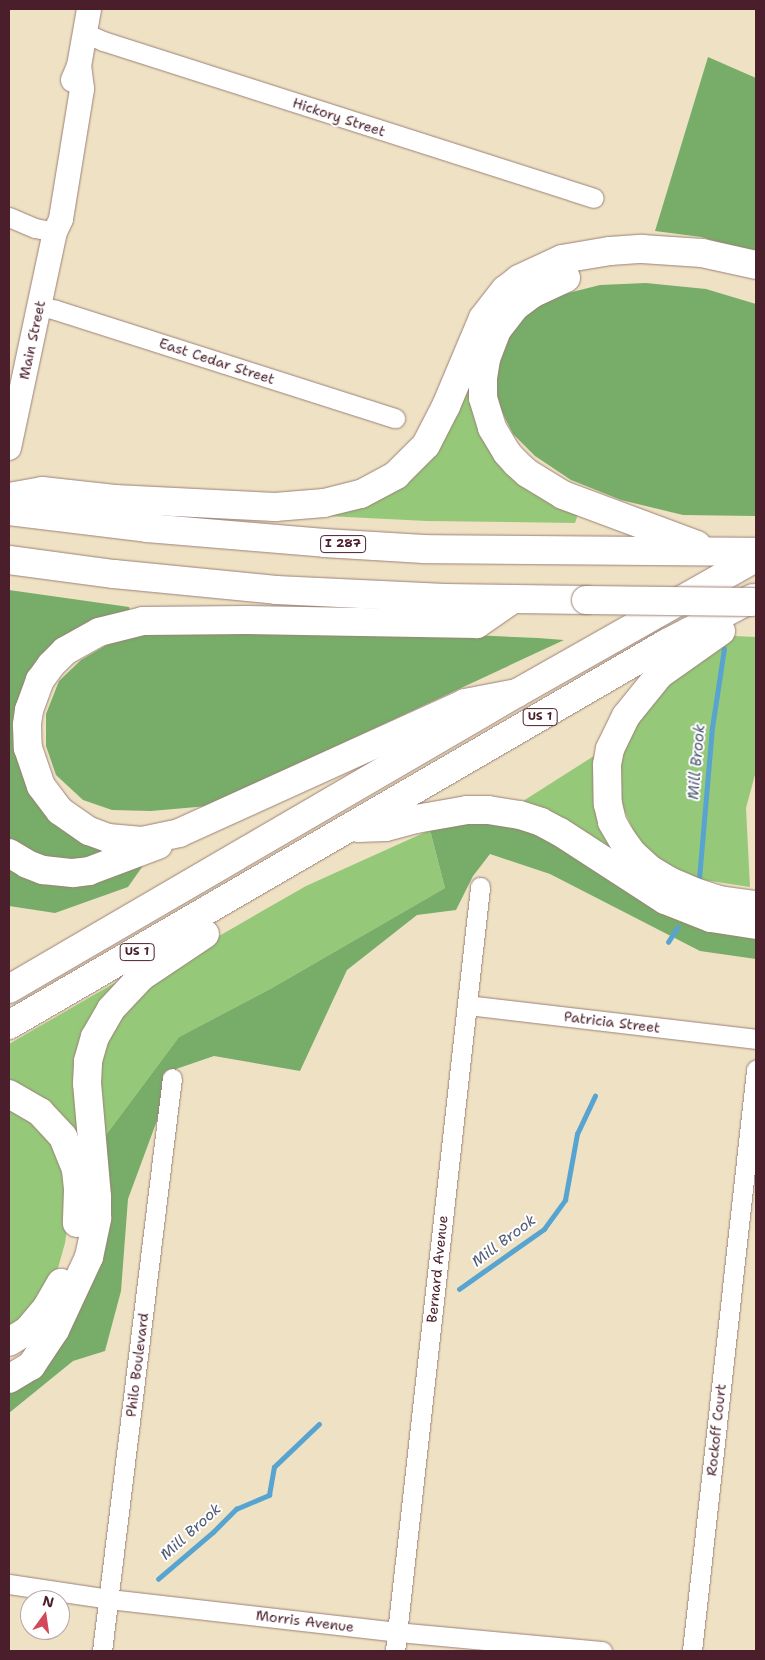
<!DOCTYPE html>
<html>
<head>
<meta charset="utf-8">
<style>
	body { margin:0 }
	#map { position:relative; width:765px; height:1660px; overflow:hidden; background:#efe2c4; font-family:"Shantell Sans",sans-serif }
	div>[style] { position:absolute }
	.green>* { inset:0; background:#95c879 }
	.forest>* { inset:0; background:#78ac69 }
	.stream>* { height:4.5px; margin:-2.25px; padding:0 2.25px; transform-origin:2.25px; border-radius:2.25px; background:#58a4d0 }
	.roads { filter:drop-shadow(0 0 1px #9c8078) drop-shadow(0 0 1px #9c8078) }
	.minor>* { height:19px; margin:-9.5px; padding:0 9.5px; transform-origin:9.5px; border-radius:9.5px; background:#fff }
	.major>* { height:24px; margin:-12px; padding:0 12px; transform-origin:12px; border-radius:12px; background:#fff }
	.highway>* { height:28px; margin:-14px; padding:0 14px; transform-origin:14px; border-radius:14px; background:#fff }
	.bridges { filter:drop-shadow(0 0 1px #9c8078) drop-shadow(0 0 1px #9c8078) }
	.highway-bridge>* { height:28px; margin:-14px; padding:0 14px; transform-origin:14px; border-radius:14px; background:#fff }
	span { translate:-50% -50%; white-space:nowrap; text-align:center; line-height:1.15; -webkit-text-stroke:4px #fff; paint-order:stroke }
	.shield-label span { padding:1px 4px; background:#fff; border:1px solid; border-radius:4px; -webkit-text-stroke-width:0 }
	.shield-label { font-size:12px; color:#4a1f2b; font-weight:700 }
	.street-label { font-size:14px; color:#4a1f2b }
	.water-label { font-size:15px; color:#505b75; font-style:italic }
	.frame { position:absolute; inset:0; border:10px solid #4a1f2b; pointer-events:none }
	.north { position:absolute; left:20px; top:1590px; width:50px; height:50px; box-sizing:border-box; background:#fff; border:1px solid #b7a5aa; border-radius:50%; rotate:14deg; font-size:14px; font-weight:700; line-height:20px; text-align:center; color:#4a1f2b }
	.north::after { content:''; display:block; margin:auto; width:18px; height:22px; background:#d1495b; clip-path:polygon(50% 0,100% 100%,50% 72%,0 100%) }
</style>
</head>
<body>
<div id="map">
	<div class="green">
		<i style="clip-path:polygon(473px 358px,478px 418px,578px 514px,575px 523px,427px 521px,286px 514px,367px 501px)"></i>
		<i style="clip-path:polygon(734px 636px,756px 637px,756px 771px,746px 808px,750px 887px,684px 877px,640px 845px,620px 801px,617px 764px,646px 703px,702px 653px)"></i>
		<i style="clip-path:polygon(597px 754px,630px 865px,520px 803px)"></i>
		<i style="clip-path:polygon(430px 830px,445px 888px,272px 988px,179px 1037px,103px 1139px,97px 1058px,126px 1009px,158px 971px,306px 886px)"></i>
		<i style="clip-path:polygon(125px 977px,96px 1018px,86px 1161px,9px 1085px,9px 1044px)"></i>
		<i style="clip-path:polygon(9px 1105px,15px 1107px,57px 1145px,69px 1175px,70px 1209px,65px 1243px,56px 1275px,9px 1332px)"></i>
	</div>
	<div class="forest">
		<i style="clip-path:polygon(708px 57px,756px 78px,756px 254px,701px 237px,655px 231px)"></i>
		<i style="clip-path:polygon(646px 283px,706px 289px,756px 304px,756px 516px,683px 515px,621px 500px,571px 480px,535px 456px,513px 434px,499px 406px,496px 386px,498px 365px,514px 324px,535px 306px,560px 295px,600px 285px)"></i>
		<i style="clip-path:polygon(9px 590px,129px 607px,131px 614px,52px 649px,15px 742px,114px 850px,88px 860px,47px 861px,21px 848px,9px 838px)"></i>
		<i style="clip-path:polygon(224px 624px,538px 638px,564px 640px,208px 806px,151px 811px,112px 810px,83px 800px,56px 775px,46px 746px,46px 714px,59px 681px,81px 660px,110px 643px,163px 629px)"></i>
		<i style="clip-path:polygon(496px 817px,584px 857px,756px 932px,756px 959px,700px 951px,550px 874px,490px 854px,473px 876px,456px 910px,417px 915px,347px 970px,300px 1071px,214px 1056px,176px 1069px,128px 1199px,121px 1291px,105px 1351px,73px 1361px,9px 1413px,9px 1390px,82px 1303px,103px 1139px,179px 1037px,272px 988px,445px 888px,430px 830px)"></i>
		<i style="clip-path:polygon(147px 860px,128px 887px,55px 913px,9px 906px,9px 867px)"></i>
	</div>
	<div class="stream">
		<i style="left:699px;top:879px;width:152px;rotate:-85.1deg"></i>
		<i style="left:712px;top:728px;width:80px;rotate:-81.4deg"></i>
		<i style="left:668px;top:942px;width:17px;rotate:-57deg"></i>
		<i style="left:459px;top:1289px;width:104px;rotate:-35.2deg"></i>
		<i style="left:544px;top:1229px;width:36px;rotate:-54deg"></i>
		<i style="left:565px;top:1200px;width:67px;rotate:-79.7deg"></i>
		<i style="left:577px;top:1134px;width:42px;rotate:-64.7deg"></i>
		<i style="left:158px;top:1579px;width:72px;rotate:-40.5deg"></i>
		<i style="left:213px;top:1532px;width:33px;rotate:-45deg"></i>
		<i style="left:236px;top:1509px;width:36px;rotate:-23deg"></i>
		<i style="left:269px;top:1495px;width:28px;rotate:-80deg"></i>
		<i style="left:274px;top:1467px;width:62px;rotate:-43.7deg"></i>
	</div>
	<div class="roads">
		<div class="minor">
			<i style="left:85px;top:33px;width:20px;rotate:24deg"></i>
			<i style="left:103px;top:41px;width:515px;rotate:17.73deg"></i>
			<i style="left:9px;top:217px;width:28px;rotate:23deg"></i>
			<i style="left:35px;top:228px;width:20px;rotate:11deg"></i>
			<i style="left:39px;top:306px;width:17px;rotate:13deg"></i>
			<i style="left:56px;top:310px;width:356px;rotate:17.7deg"></i>
			<i style="left:467px;top:1005px;width:291px;rotate:6.7deg"></i>
			<i style="left:9px;top:1584px;width:101px;rotate:8.5deg"></i>
			<i style="left:109px;top:1599px;width:290px;rotate:6.5deg"></i>
			<i style="left:397px;top:1632px;width:206px;rotate:5.3deg"></i>
			<i style="left:102px;top:1651px;width:577px;rotate:-83.04deg"></i>
			<i style="left:395px;top:1651px;width:769px;rotate:-83.65deg"></i>
			<i style="left:692px;top:1651px;width:585px;rotate:-83.71deg"></i>
		</div>
		<div class="major">
			<i style="left:73px;top:80px;width:15px;rotate:-67deg"></i>
			<i style="left:79px;top:66px;width:58px;rotate:-80deg"></i>
			<i style="left:9px;top:448px;width:221px;rotate:-78deg"></i>
			<i style="left:55px;top:232px;width:14px;rotate:-65deg"></i>
			<i style="left:61px;top:219px;width:132px;rotate:-80.8deg"></i>
			<i style="left:82px;top:89px;width:23px;rotate:-97deg"></i>
		</div>
		<div class="highway">
			<i style="left:566px;top:278px;width:38px;rotate:155deg"></i>
			<i style="left:532px;top:294px;width:21px;rotate:143deg"></i>
			<i style="left:515px;top:307px;width:29px;rotate:128deg"></i>
			<i style="left:497px;top:330px;width:31px;rotate:111deg"></i>
			<i style="left:486px;top:359px;width:19px;rotate:99deg"></i>
			<i style="left:483px;top:378px;width:20px;rotate:90deg"></i>
			<i style="left:483px;top:398px;width:31px;rotate:73deg"></i>
			<i style="left:492px;top:428px;width:29px;rotate:59deg"></i>
			<i style="left:507px;top:453px;width:13px;rotate:48deg"></i>
			<i style="left:516px;top:463px;width:15px;rotate:42deg"></i>
			<i style="left:527px;top:473px;width:42px;rotate:31.4deg"></i>
			<i style="left:563px;top:495px;width:143px;rotate:20.5deg"></i>
			<i style="left:9px;top:497px;width:34px;rotate:-10deg"></i>
			<i style="left:42px;top:491px;width:73px;rotate:6.3deg"></i>
			<i style="left:115px;top:499px;width:160px;rotate:2.9deg"></i>
			<i style="left:275px;top:507px;width:49px;rotate:-4.7deg"></i>
			<i style="left:324px;top:503px;width:38px;rotate:-14deg"></i>
			<i style="left:361px;top:494px;width:40px;rotate:-28deg"></i>
			<i style="left:396px;top:475px;width:42px;rotate:-45deg"></i>
			<i style="left:426px;top:445px;width:44px;rotate:-62.9deg"></i>
			<i style="left:446px;top:406px;width:95px;rotate:-67.2deg"></i>
			<i style="left:483px;top:318px;width:36px;rotate:-52deg"></i>
			<i style="left:505px;top:290px;width:18px;rotate:-38deg"></i>
			<i style="left:519px;top:279px;width:47px;rotate:-24.9deg"></i>
			<i style="left:562px;top:259px;width:49px;rotate:-9.5deg"></i>
			<i style="left:610px;top:251px;width:32px;rotate:-4deg"></i>
			<i style="left:642px;top:249px;width:60px;rotate:3.8deg"></i>
			<i style="left:702px;top:253px;width:55px;rotate:12.5deg"></i>
			<i style="left:9px;top:511px;width:139px;rotate:7deg"></i>
			<i style="left:147px;top:528px;width:178px;rotate:4.8deg"></i>
			<i style="left:324px;top:543px;width:100px;rotate:3.4deg"></i>
			<i style="left:424px;top:549px;width:332px;rotate:0.5deg"></i>
			<i style="left:9px;top:560px;width:106px;rotate:7.6deg"></i>
			<i style="left:114px;top:574px;width:163px;rotate:5.6deg"></i>
			<i style="left:276px;top:590px;width:169px;rotate:2.7deg"></i>
			<i style="left:445px;top:598px;width:141px;rotate:0.8deg"></i>
			<i style="left:513px;top:599px;width:44px;rotate:145.2deg"></i>
			<i style="left:477px;top:624px;width:231px;rotate:-179deg"></i>
			<i style="left:246px;top:620px;width:103px;rotate:179.4deg"></i>
			<i style="left:143px;top:621px;width:45px;rotate:166deg"></i>
			<i style="left:99px;top:632px;width:39px;rotate:151deg"></i>
			<i style="left:65px;top:651px;width:20px;rotate:135deg"></i>
			<i style="left:51px;top:665px;width:19px;rotate:126deg"></i>
			<i style="left:40px;top:680px;width:32px;rotate:110deg"></i>
			<i style="left:29px;top:710px;width:15px;rotate:98deg"></i>
			<i style="left:27px;top:725px;width:23px;rotate:88deg"></i>
			<i style="left:28px;top:748px;width:40px;rotate:71.1deg"></i>
			<i style="left:41px;top:786px;width:31px;rotate:53deg"></i>
			<i style="left:60px;top:811px;width:35px;rotate:35deg"></i>
			<i style="left:89px;top:831px;width:20px;rotate:20deg"></i>
			<i style="left:108px;top:838px;width:34px;rotate:5deg"></i>
			<i style="left:142px;top:841px;width:38px;rotate:-12deg"></i>
			<i style="left:179px;top:833px;width:314px;rotate:-24.4deg"></i>
			<i style="left:465px;top:703px;width:53px;rotate:-10.9deg"></i>
			<i style="left:721px;top:631px;width:75px;rotate:144.8deg"></i>
			<i style="left:660px;top:674px;width:54px;rotate:129deg"></i>
			<i style="left:626px;top:716px;width:37px;rotate:116deg"></i>
			<i style="left:610px;top:749px;width:16px;rotate:101deg"></i>
			<i style="left:607px;top:765px;width:39px;rotate:89deg"></i>
			<i style="left:608px;top:804px;width:18px;rotate:77deg"></i>
			<i style="left:612px;top:822px;width:20px;rotate:60deg"></i>
			<i style="left:622px;top:839px;width:19px;rotate:54deg"></i>
			<i style="left:633px;top:854px;width:24px;rotate:42deg"></i>
			<i style="left:651px;top:870px;width:21px;rotate:31deg"></i>
			<i style="left:669px;top:881px;width:28px;rotate:23deg"></i>
			<i style="left:695px;top:892px;width:25px;rotate:18deg"></i>
			<i style="left:719px;top:900px;width:37px;rotate:8deg"></i>
			<i style="left:358px;top:828px;width:28px;rotate:-2deg"></i>
			<i style="left:386px;top:827px;width:31px;rotate:-15deg"></i>
			<i style="left:416px;top:819px;width:52px;rotate:-10deg"></i>
			<i style="left:467px;top:810px;width:21px"></i>
			<i style="left:488px;top:810px;width:32px;rotate:9deg"></i>
			<i style="left:520px;top:815px;width:22px;rotate:18deg"></i>
			<i style="left:541px;top:822px;width:21px;rotate:28deg"></i>
			<i style="left:560px;top:832px;width:125px;rotate:32.9deg"></i>
			<i style="left:665px;top:900px;width:49px;rotate:21.4deg"></i>
			<i style="left:711px;top:918px;width:46px;rotate:8.8deg"></i>
			<i style="left:9px;top:853px;width:21px;rotate:31deg"></i>
			<i style="left:27px;top:864px;width:17px;rotate:21deg"></i>
			<i style="left:43px;top:870px;width:30px;rotate:6deg"></i>
			<i style="left:73px;top:873px;width:16px;rotate:-7deg"></i>
			<i style="left:89px;top:871px;width:74px;rotate:-20.6deg"></i>
			<i style="left:9px;top:989px;width:588px;rotate:-30.23deg"></i>
			<i style="left:517px;top:693px;width:274px;rotate:-29.5deg"></i>
			<i style="left:9px;top:1025px;width:761px;rotate:-30.14deg"></i>
			<i style="left:667px;top:643px;width:97px;rotate:-27.6deg"></i>
			<i style="left:9px;top:1094px;width:36px;rotate:30deg"></i>
			<i style="left:40px;top:1112px;width:34px;rotate:47deg"></i>
			<i style="left:63px;top:1137px;width:35px;rotate:68deg"></i>
			<i style="left:76px;top:1170px;width:20px;rotate:84deg"></i>
			<i style="left:78px;top:1190px;width:33px;rotate:92deg"></i>
			<i style="left:9px;top:1342px;width:22px;rotate:-32deg"></i>
			<i style="left:28px;top:1330px;width:30px;rotate:-50deg"></i>
			<i style="left:47px;top:1307px;width:28px;rotate:-60deg"></i>
			<i style="left:9px;top:1379px;width:26px;rotate:-31deg"></i>
			<i style="left:31px;top:1366px;width:43px;rotate:-56.3deg"></i>
			<i style="left:55px;top:1330px;width:81px;rotate:-65deg"></i>
			<i style="left:89px;top:1257px;width:40px;rotate:-78deg"></i>
			<i style="left:97px;top:1218px;width:21px;rotate:-90deg"></i>
			<i style="left:97px;top:1197px;width:114px;rotate:-95deg"></i>
			<i style="left:87px;top:1083px;width:22px;rotate:-87deg"></i>
			<i style="left:88px;top:1061px;width:25px;rotate:-74deg"></i>
			<i style="left:95px;top:1037px;width:32px;rotate:-60deg"></i>
			<i style="left:111px;top:1009px;width:44px;rotate:-46.8deg"></i>
			<i style="left:141px;top:977px;width:77px;rotate:-33.9deg"></i>
		</div>
	</div>
	<div class="bridges">
		<div class="highway-bridge">
			<i style="left:586px;top:600px;width:166px;rotate:0.7deg"></i>
		</div>
	</div>
	<div class="shield-label">
		<span style="left:343px;top:544px">I 287</span>
		<span style="left:540px;top:717px">US 1</span>
		<span style="left:137px;top:952px">US 1</span>
	</div>
	<div class="street-label">
		<span style="left:339px;top:117px;rotate:18deg">Hickory Street</span>
		<span style="left:32px;top:340px;rotate:-78deg">Main Street</span>
		<span style="left:217px;top:361px;rotate:18deg">East Cedar Street</span>
		<span style="left:612px;top:1022px;rotate:7deg">Patricia Street</span>
		<span style="left:437px;top:1269px;rotate:-84deg">Bernard Avenue</span>
		<span style="left:137px;top:1365px;rotate:-83deg">Philo Boulevard</span>
		<span style="left:716px;top:1430px;rotate:-84deg">Rockoff Court</span>
		<span style="left:305px;top:1621px;rotate:7deg">Morris Avenue</span>
	</div>
	<div class="water-label">
		<span style="left:697px;top:762px;rotate:-85deg">Mill Brook</span>
		<span style="left:504px;top:1241px;rotate:-37deg">Mill Brook</span>
		<span style="left:191px;top:1532px;rotate:-42deg">Mill Brook</span>
	</div>
	<div class="frame"></div>
	<div class="north">N</div>
</div>
</body>
</html>
